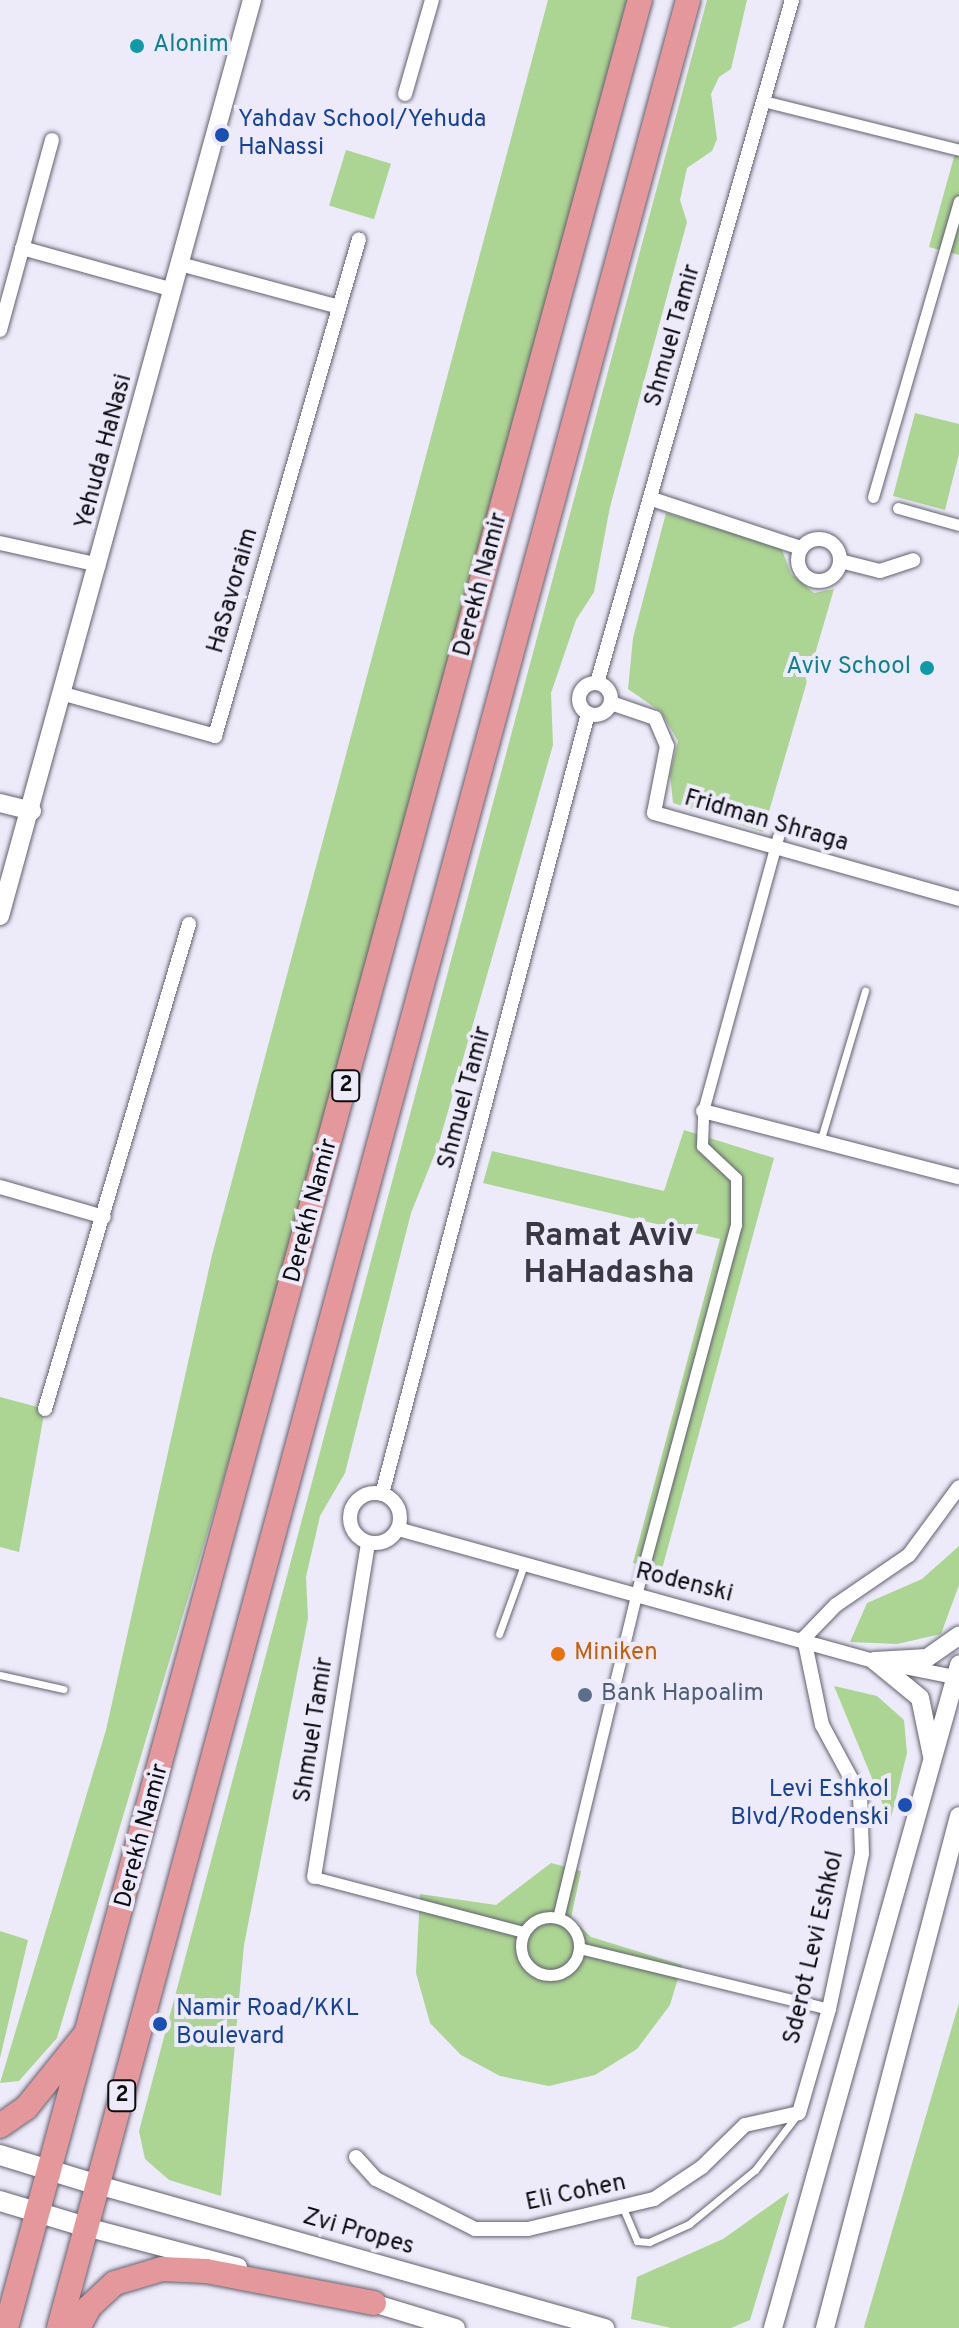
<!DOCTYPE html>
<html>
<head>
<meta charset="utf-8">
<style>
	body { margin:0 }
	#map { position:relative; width:959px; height:2328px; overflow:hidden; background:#edebfa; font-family:Overpass,sans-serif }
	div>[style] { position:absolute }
	.green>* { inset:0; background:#acd493; transform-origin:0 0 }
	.roads { filter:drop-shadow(0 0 2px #63616e) drop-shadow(0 0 2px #63616e) }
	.service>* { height:7px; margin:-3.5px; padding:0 3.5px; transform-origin:3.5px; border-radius:3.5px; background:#fff }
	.pedestrian>* { height:11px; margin:-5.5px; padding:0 5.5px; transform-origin:5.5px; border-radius:5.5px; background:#fff }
	.pedestrian>.ring { margin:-5.5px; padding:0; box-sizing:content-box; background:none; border:11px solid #fff; border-radius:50% }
	.minor>* { height:14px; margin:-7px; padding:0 7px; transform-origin:7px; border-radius:7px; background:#fff }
	.minor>.ring { margin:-7px; padding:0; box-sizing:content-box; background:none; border:14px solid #fff; border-radius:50% }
	.tertiary>* { height:18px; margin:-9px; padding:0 9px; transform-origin:9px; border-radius:9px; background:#fff }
	.secondary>* { height:20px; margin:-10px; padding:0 10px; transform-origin:10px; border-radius:10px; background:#fff }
	.trunk>* { height:24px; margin:-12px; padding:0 12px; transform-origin:12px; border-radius:12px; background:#e4989b }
	.dots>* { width:22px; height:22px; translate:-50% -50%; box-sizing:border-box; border:4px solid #edebfa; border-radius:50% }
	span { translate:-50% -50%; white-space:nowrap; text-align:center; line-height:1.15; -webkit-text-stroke:8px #edebfa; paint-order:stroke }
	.shield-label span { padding:2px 6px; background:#edebfa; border:2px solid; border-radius:6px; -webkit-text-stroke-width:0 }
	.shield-label { font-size:22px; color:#0d0c11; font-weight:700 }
	.culture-label { font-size:24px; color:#0d838f }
	.left { translate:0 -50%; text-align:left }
	.right { translate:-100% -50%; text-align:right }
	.transit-label { font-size:24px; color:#164399 }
	.street-label { font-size:24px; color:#0d0c11 }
	.food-label { font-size:24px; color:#c56008 }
	.service-label { font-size:24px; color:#4e5e75 }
	.district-label { font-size:32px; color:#393843; font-weight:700 }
</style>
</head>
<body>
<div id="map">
	<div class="green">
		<i style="clip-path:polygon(548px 0,627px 0,286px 1269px,57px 2038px,19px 2081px,0 2083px,106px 1730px,212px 1255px)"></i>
		<i style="clip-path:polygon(707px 0,747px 0,731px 69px,719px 77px,711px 94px,717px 139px,712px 151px,687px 168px,680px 200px,687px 222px,610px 507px,594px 592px,576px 620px,551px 693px,553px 745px,438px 1146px,411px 1213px,345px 1473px,320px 1516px,306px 1577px,308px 1618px,244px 1945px,221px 2196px,169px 2180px,145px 2159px,139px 2131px)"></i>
		<i style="clip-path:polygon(959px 139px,959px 255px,929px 247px)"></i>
		<i style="left:346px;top:150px;width:47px;height:58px;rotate:17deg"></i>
		<i style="clip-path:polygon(915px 413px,959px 424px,959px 454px,945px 510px,893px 496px)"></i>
		<i style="clip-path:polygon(666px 513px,781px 547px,791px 574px,814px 593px,834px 589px,763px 832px,673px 803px,670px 774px,678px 741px,661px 712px,628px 689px,633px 638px)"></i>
		<i style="clip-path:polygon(684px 1130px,774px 1158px,662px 1569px,633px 1563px,720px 1239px,483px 1183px,492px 1151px,664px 1191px)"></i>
		<i style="clip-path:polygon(0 1397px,45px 1409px,19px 1552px,0 1547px)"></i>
		<i style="clip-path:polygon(959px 1546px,959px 1585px,941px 1634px,897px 1644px,850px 1642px,867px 1603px,922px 1579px)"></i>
		<i style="clip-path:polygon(834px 1686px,877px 1696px,904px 1720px,907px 1753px,890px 1822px)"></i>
		<i style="clip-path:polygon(551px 1863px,581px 1871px,571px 1918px,591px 1937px,682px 1965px,670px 2005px,637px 2049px,595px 2075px,549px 2086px,500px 2076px,461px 2055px,430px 2023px,416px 1973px,420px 1894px,496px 1905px)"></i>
		<i style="clip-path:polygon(0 1931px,28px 1940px,0 2058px)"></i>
		<i style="clip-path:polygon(959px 2003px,959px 2328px,865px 2328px,864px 2327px)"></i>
		<i style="clip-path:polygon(789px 2192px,750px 2320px,731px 2328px,671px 2328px,631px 2319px,637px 2277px,723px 2239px)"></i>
	</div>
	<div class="roads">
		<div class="service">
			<i style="left:820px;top:1142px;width:158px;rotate:-73.4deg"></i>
			<i style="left:499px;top:1634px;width:73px;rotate:-70.1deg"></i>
			<i style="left:0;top:1675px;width:65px;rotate:12.5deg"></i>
			<i style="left:623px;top:2208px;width:36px;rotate:67deg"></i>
			<i style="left:637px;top:2241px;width:12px;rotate:5deg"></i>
			<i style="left:649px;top:2242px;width:44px;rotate:-24.2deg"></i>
			<i style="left:689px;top:2224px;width:85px;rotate:-39.3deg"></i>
			<i style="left:755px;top:2170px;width:69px;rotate:-52.6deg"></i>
		</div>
		<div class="pedestrian">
			<i style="left:763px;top:101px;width:202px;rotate:14deg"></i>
			<i style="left:873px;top:497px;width:308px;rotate:-73.8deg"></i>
			<i style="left:898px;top:508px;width:63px;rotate:15.6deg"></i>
			<i style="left:314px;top:1877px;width:217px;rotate:14.7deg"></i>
			<i class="ring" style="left:521px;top:1917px;width:47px;height:47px"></i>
			<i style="left:558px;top:1918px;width:332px;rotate:-76.4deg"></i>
			<i style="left:636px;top:1595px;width:383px;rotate:-74.9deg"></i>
			<i style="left:736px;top:1225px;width:47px;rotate:-90deg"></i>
			<i style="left:736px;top:1178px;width:47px;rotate:-136.7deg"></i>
			<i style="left:702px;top:1146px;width:35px;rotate:-88deg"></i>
			<i style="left:703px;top:1111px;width:285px;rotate:-74.7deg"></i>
			<i style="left:579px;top:1948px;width:257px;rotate:13.7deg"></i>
		</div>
		<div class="minor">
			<i style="left:405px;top:94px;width:98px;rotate:-74deg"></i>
			<i style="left:22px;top:248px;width:157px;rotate:15.5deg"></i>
			<i style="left:180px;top:264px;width:165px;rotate:15.1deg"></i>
			<i style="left:0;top:330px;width:197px;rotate:-74.7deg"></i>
			<i style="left:652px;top:499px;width:157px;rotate:18.2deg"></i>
			<i class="ring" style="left:798px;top:539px;width:28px;height:28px"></i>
			<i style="left:0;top:543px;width:101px;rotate:12.5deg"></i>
			<i style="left:840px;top:561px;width:41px;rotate:14deg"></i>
			<i style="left:880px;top:571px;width:35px;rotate:-18deg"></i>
			<i style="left:597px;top:683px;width:710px;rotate:-74.07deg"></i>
			<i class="ring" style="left:579px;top:683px;width:18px;height:18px"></i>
			<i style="left:64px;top:694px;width:157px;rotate:15.5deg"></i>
			<i style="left:215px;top:736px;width:517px;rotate:-73.84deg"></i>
			<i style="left:611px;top:703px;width:46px;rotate:18.8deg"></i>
			<i style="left:655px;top:718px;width:30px;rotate:67deg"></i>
			<i style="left:667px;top:746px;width:68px;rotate:101deg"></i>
			<i style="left:654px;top:813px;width:317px;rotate:15.7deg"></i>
			<i style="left:703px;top:1111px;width:264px;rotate:14.5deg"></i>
			<i style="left:0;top:1187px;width:108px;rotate:16.1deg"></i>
			<i style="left:45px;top:1409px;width:506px;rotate:-73.46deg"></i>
			<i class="ring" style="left:350px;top:1493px;width:36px;height:36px"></i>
			<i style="left:382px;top:1494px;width:807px;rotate:-75.21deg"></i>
			<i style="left:398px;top:1529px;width:495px;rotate:15.5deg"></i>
			<i style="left:875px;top:1661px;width:86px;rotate:11.4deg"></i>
			<i style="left:314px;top:1877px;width:338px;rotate:-80.8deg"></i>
			<i style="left:356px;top:2157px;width:30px;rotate:48deg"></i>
			<i style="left:376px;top:2179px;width:111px;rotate:26.8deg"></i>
			<i style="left:475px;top:2229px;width:53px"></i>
			<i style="left:528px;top:2229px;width:130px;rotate:-13.4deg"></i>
			<i style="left:654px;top:2199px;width:58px;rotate:-33.7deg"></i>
			<i style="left:702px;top:2167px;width:60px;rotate:-44.3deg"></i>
			<i style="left:745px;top:2125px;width:55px;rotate:-12.5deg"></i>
			<i style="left:799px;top:2113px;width:108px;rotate:-73.9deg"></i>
			<i style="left:829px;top:2009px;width:158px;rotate:-78deg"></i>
			<i style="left:862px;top:1854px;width:59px;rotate:-91.9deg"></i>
			<i style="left:860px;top:1795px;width:80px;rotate:-118.5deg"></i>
			<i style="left:822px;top:1725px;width:89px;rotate:-101.7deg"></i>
			<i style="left:804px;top:1638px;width:46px;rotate:-45.9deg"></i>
			<i style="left:836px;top:1605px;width:88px;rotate:-34.4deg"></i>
			<i style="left:909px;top:1555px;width:84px;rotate:-53.7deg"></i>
		</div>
		<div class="tertiary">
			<i style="left:0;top:803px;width:33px;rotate:14deg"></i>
			<i style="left:0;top:916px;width:950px;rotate:-74.62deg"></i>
			<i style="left:875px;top:1661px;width:58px;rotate:39.4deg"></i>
			<i style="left:920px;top:1698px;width:59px;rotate:78.3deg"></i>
			<i style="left:875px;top:1661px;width:52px;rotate:-3.3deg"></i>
			<i style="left:927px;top:1658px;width:39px;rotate:-35deg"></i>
			<i style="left:98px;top:2185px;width:527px;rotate:15.75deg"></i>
			<i style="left:86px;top:2227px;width:157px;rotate:14.7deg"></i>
			<i style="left:363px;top:2300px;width:97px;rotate:16.8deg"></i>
			<i style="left:773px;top:2328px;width:689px;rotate:-74.33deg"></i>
			<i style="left:825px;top:2328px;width:529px;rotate:-75.33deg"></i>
		</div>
		<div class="secondary">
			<i style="left:0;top:2155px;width:102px;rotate:17deg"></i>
			<i style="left:0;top:2201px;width:90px;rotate:16.8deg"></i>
		</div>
		<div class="trunk">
			<i style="left:0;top:2126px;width:32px;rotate:-35deg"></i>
			<i style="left:26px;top:2108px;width:92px;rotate:-51.1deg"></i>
			<i style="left:6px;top:2328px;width:2413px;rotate:-74.77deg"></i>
			<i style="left:59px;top:2328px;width:2411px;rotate:-74.88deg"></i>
			<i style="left:78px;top:2328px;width:24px;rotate:-62deg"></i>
			<i style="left:89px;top:2307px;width:35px;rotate:-43deg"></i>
			<i style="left:115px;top:2283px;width:49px;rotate:-16.6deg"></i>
			<i style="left:162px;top:2269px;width:44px;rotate:2.6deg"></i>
			<i style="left:206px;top:2271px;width:171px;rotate:10.8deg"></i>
		</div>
	</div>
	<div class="dots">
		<i style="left:137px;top:46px;background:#0f9aa8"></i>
		<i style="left:222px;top:135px;background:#1a4fb4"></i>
		<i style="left:927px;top:668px;background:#0f9aa8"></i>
		<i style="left:558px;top:1654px;background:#e8710a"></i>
		<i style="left:585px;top:1695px;background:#5c6f8a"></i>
		<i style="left:905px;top:1805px;background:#1a4fb4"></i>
		<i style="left:160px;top:2024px;background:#1a4fb4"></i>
	</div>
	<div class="shield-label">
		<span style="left:346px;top:1086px">2</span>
		<span style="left:122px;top:2096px">2</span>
	</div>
	<div class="culture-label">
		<span class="left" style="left:153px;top:46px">Alonim</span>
		<span class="right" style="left:911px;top:668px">Aviv School</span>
	</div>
	<div class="transit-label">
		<span class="left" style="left:238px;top:135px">Yahdav School/Yehuda<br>HaNassi</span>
		<span class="right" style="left:889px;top:1805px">Levi Eshkol<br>Blvd/Rodenski</span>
		<span class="left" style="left:176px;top:2024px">Namir Road/KKL<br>Boulevard</span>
	</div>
	<div class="street-label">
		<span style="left:674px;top:336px;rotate:-74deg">Shmuel Tamir</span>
		<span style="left:105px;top:452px;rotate:-75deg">Yehuda HaNasi</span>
		<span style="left:482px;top:585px;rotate:-75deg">Derekh Namir</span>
		<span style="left:234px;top:591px;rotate:-74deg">HaSavoraim</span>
		<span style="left:766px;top:822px;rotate:16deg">Fridman Shraga</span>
		<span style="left:466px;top:1098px;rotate:-75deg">Shmuel Tamir</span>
		<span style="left:312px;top:1211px;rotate:-75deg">Derekh Namir</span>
		<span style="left:684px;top:1584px;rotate:14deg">Rodenski</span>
		<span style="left:315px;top:1730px;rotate:-81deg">Shmuel Tamir</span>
		<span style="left:143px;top:1836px;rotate:-75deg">Derekh Namir</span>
		<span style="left:815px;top:1948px;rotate:-77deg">Sderot Levi Eshkol</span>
		<span style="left:576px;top:2194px;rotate:-12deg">Eli Cohen</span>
		<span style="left:358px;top:2233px;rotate:16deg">Zvi Propes</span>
	</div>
	<div class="food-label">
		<span class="left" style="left:574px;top:1654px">Miniken</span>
	</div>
	<div class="service-label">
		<span class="left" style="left:601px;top:1695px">Bank Hapoalim</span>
	</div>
	<div class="district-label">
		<span style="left:609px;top:1256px">Ramat Aviv<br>HaHadasha</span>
	</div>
</div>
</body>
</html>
